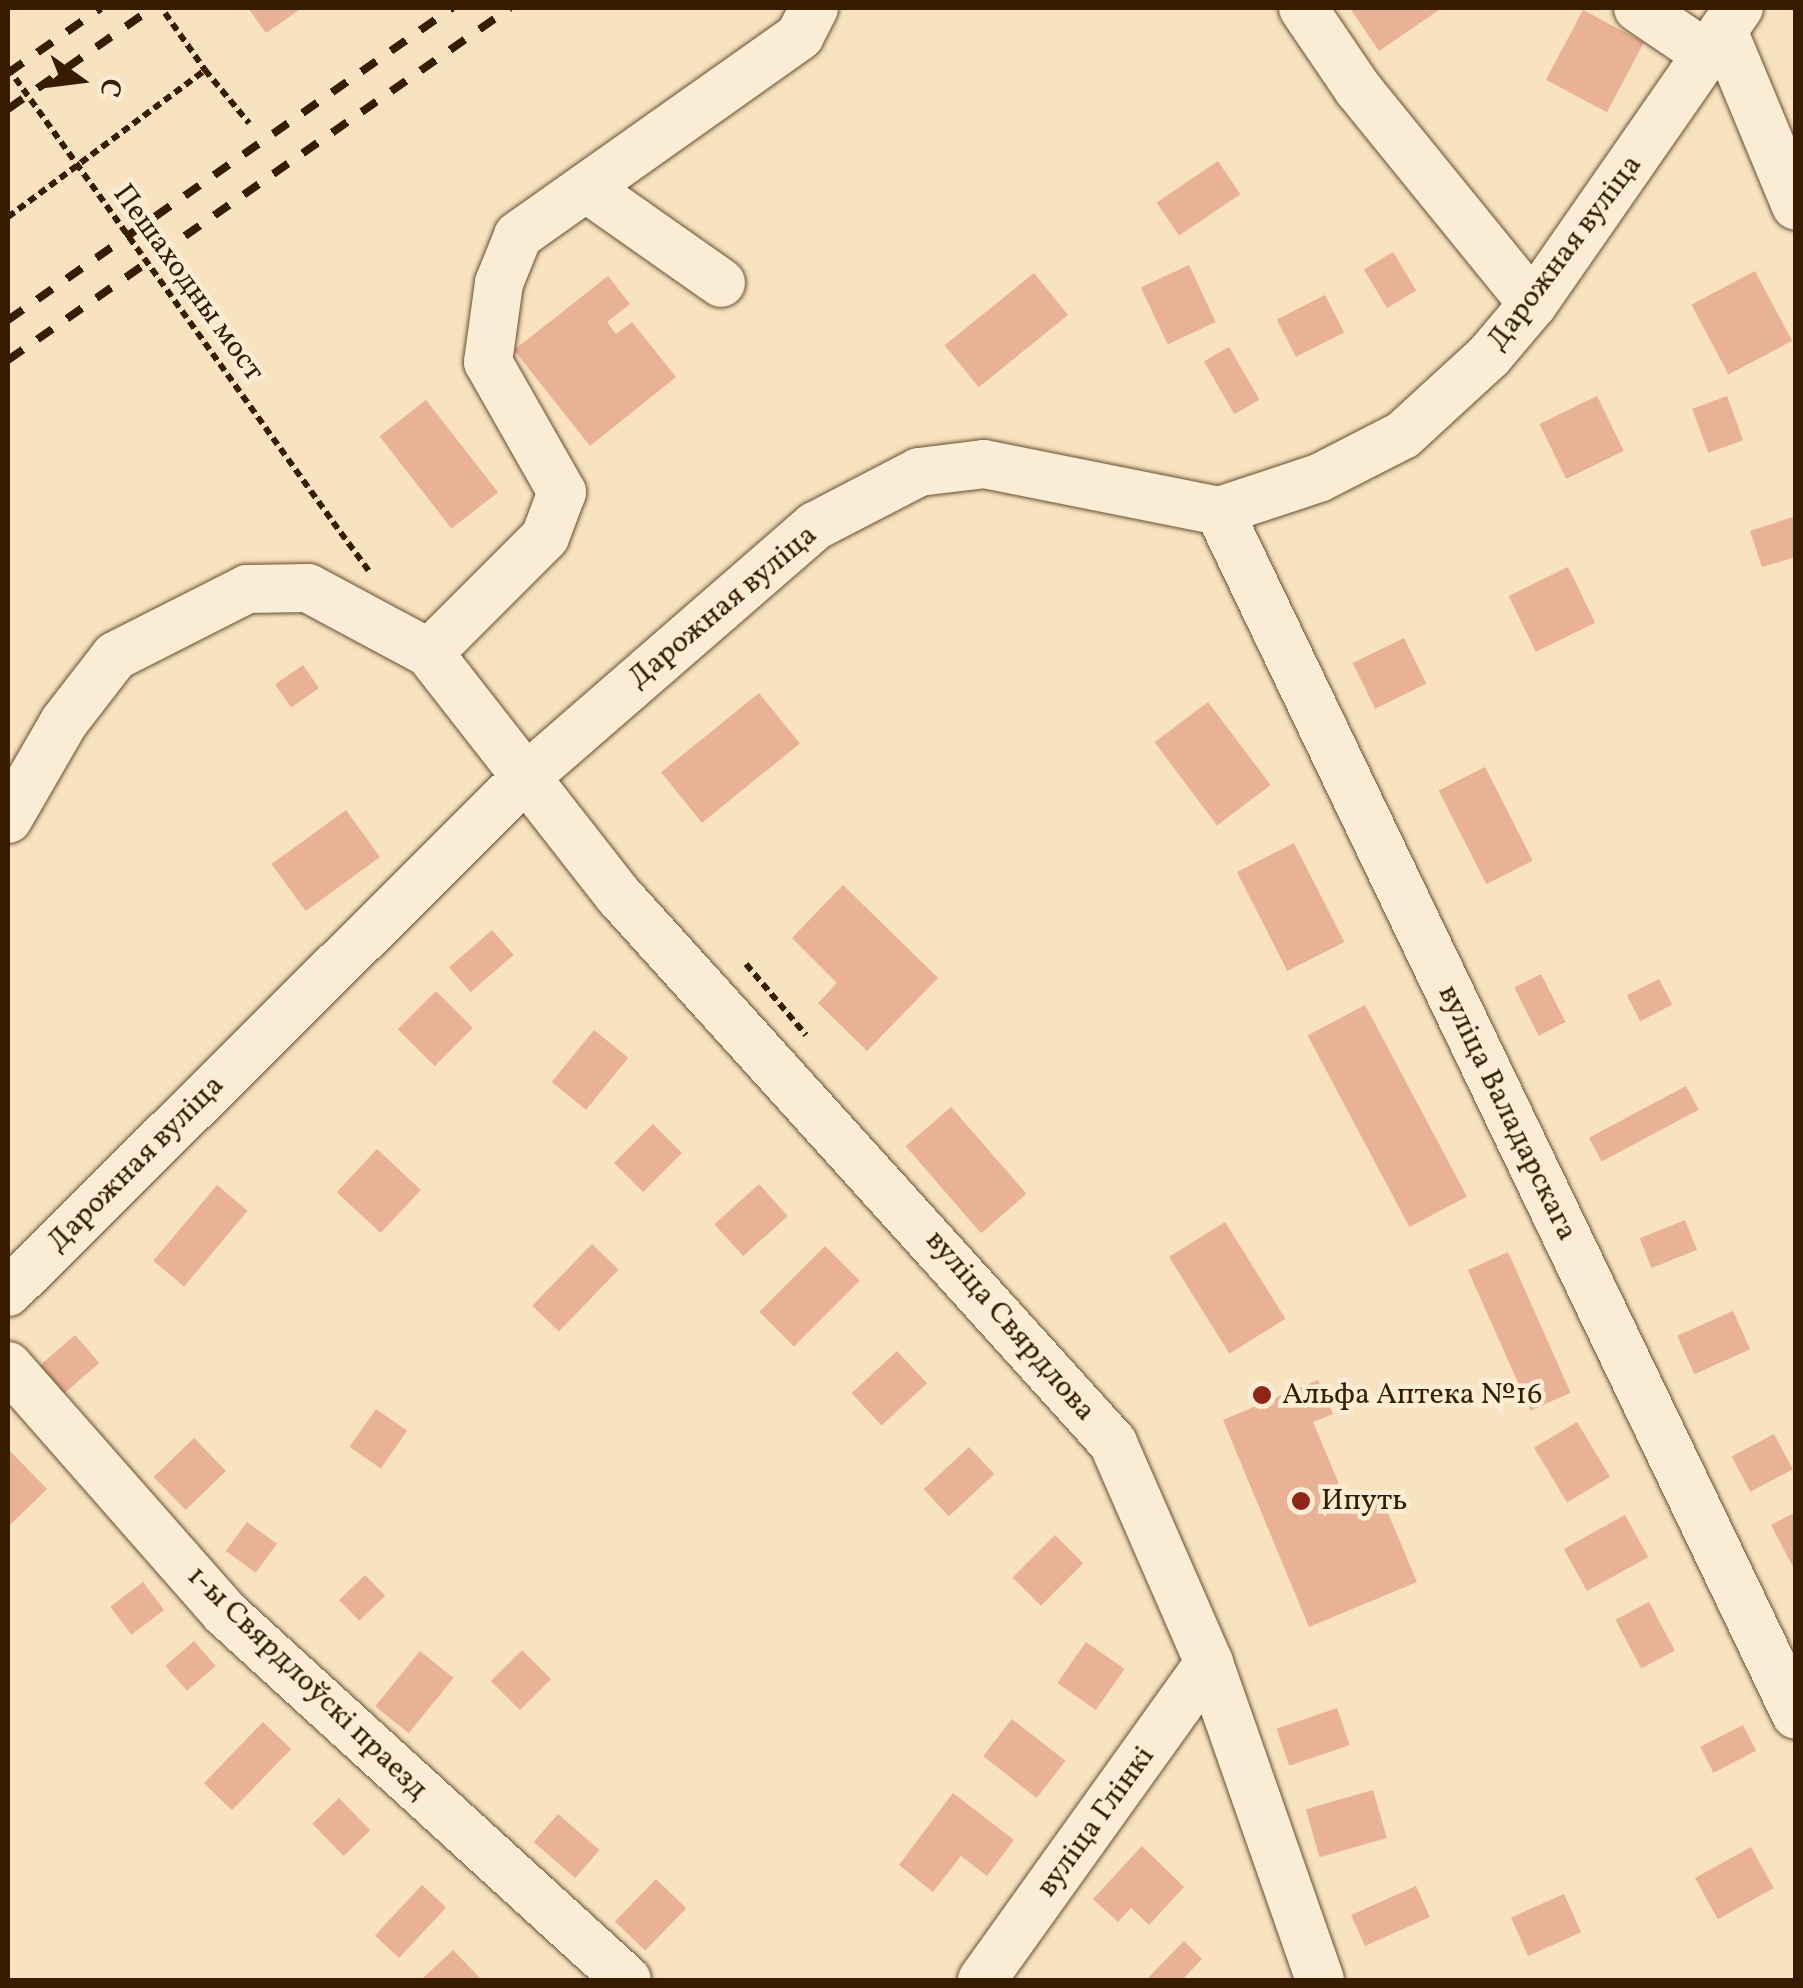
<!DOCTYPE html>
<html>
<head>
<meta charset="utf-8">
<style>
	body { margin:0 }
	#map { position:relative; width:1803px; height:1988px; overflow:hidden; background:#f8e2bf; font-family:Vollkorn,serif }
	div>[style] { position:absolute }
	.building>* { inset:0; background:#e9b195; transform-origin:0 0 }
	.path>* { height:6px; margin-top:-3px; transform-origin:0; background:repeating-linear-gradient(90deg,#371c00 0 8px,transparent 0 13px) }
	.roads { filter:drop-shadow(0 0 2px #674e30) drop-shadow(0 0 2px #674e30) }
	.minor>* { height:48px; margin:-24px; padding:0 24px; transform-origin:24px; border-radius:24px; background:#faecd5 }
	.rail>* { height:8px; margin-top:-4px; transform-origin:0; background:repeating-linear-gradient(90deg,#371c00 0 18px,transparent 0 36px) }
	.path-bridge>* { height:6px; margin-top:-3px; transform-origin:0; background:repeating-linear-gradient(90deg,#371c00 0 8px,transparent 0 13px) }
	.dots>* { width:28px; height:28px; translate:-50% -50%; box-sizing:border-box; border:5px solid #faecd5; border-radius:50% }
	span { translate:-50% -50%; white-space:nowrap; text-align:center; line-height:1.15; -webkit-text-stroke:9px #faecd5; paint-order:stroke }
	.street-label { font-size:30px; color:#371c00 }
	.poi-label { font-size:30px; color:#371c00 }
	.left { translate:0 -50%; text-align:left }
	.frame { position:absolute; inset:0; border:10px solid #371c00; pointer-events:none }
	.north { position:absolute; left:30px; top:30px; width:100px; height:100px; -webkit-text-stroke:8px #faecd5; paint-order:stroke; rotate:104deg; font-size:28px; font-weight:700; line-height:40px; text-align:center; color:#371c00 }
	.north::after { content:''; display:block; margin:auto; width:35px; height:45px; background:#371c00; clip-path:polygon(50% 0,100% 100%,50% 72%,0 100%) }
</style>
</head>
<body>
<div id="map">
	<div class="building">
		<i style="clip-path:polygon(248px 8px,302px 8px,266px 33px)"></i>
		<i style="clip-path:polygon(1350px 8px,1442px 8px,1379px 51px)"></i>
		<i style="left:1583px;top:10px;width:69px;height:79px;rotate:28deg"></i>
		<i style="left:1218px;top:161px;width:40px;height:74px;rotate:56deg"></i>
		<i style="left:1393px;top:252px;width:45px;height:34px;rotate:59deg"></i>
		<i style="left:1189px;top:265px;width:63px;height:53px;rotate:65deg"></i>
		<i style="left:1755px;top:271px;width:79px;height:72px;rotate:62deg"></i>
		<i style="left:1034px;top:273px;width:54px;height:115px;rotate:51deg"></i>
		<i style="clip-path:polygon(608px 276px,630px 304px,607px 322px,616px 334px,632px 322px,676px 377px,590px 446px,514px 350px)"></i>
		<i style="left:1325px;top:295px;width:42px;height:54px;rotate:63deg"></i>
		<i style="left:1229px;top:347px;width:61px;height:29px;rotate:60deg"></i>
		<i style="left:1597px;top:396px;width:61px;height:64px;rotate:64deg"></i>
		<i style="left:1727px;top:396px;width:47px;height:37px;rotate:70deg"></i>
		<i style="left:426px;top:400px;width:117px;height:59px;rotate:52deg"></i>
		<i style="clip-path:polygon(1796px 516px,1796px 557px,1762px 567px,1750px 531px)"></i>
		<i style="left:1568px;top:567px;width:62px;height:66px;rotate:64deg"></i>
		<i style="left:1404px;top:638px;width:51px;height:57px;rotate:64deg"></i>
		<i style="left:303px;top:665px;width:28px;height:34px;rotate:55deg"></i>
		<i style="left:759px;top:693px;width:65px;height:126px;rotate:51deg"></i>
		<i style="left:1208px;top:702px;width:104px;height:67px;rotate:53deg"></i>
		<i style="left:1485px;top:767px;width:105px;height:52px;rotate:63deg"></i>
		<i style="left:346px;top:810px;width:58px;height:92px;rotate:54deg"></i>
		<i style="left:1294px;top:843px;width:111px;height:64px;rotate:63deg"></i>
		<i style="clip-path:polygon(843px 885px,938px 978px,867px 1051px,818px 1003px,837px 983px,792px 938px)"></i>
		<i style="left:492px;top:930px;width:33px;height:57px;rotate:49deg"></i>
		<i style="left:1541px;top:974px;width:54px;height:30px;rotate:63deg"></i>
		<i style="left:1659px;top:979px;width:29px;height:36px;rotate:63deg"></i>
		<i style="left:436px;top:991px;width:52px;height:54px;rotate:45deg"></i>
		<i style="left:1365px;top:1005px;width:217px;height:65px;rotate:62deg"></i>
		<i style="left:594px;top:1030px;width:44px;height:67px;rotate:39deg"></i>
		<i style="left:1686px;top:1086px;width:27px;height:110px;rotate:62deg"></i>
		<i style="left:951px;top:1107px;width:115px;height:60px;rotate:49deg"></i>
		<i style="left:653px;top:1124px;width:41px;height:55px;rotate:45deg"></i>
		<i style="left:377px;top:1149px;width:60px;height:59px;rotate:43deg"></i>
		<i style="left:759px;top:1184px;width:43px;height:60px;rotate:48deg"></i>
		<i style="left:217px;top:1185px;width:40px;height:99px;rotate:40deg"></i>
		<i style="left:1685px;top:1220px;width:32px;height:49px;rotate:68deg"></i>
		<i style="left:1225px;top:1222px;width:114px;height:66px;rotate:58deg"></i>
		<i style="left:592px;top:1244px;width:37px;height:86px;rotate:44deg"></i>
		<i style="left:825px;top:1246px;width:49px;height:93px;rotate:45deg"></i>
		<i style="left:1508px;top:1252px;width:154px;height:44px;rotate:66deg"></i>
		<i style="left:1733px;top:1311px;width:42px;height:61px;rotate:66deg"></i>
		<i style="left:75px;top:1335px;width:37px;height:55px;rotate:49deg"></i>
		<i style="left:897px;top:1351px;width:44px;height:62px;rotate:47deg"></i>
		<i style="clip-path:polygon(1318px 1380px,1333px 1414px,1313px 1422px,1349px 1508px,1380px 1494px,1417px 1582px,1309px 1627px,1223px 1420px)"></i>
		<i style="left:376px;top:1409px;width:38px;height:46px;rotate:35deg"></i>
		<i style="left:1577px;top:1422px;width:64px;height:50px;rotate:59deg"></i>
		<i style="left:1774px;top:1434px;width:40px;height:48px;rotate:62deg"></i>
		<i style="left:194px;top:1438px;width:46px;height:56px;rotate:46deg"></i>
		<i style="left:969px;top:1447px;width:37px;height:62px;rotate:47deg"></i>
		<i style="clip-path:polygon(8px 1449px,47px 1489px,8px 1527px)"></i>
		<i style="clip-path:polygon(1796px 1512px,1796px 1565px,1793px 1567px,1771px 1525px)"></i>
		<i style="left:1625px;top:1515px;width:48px;height:70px;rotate:61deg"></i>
		<i style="left:247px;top:1522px;width:37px;height:36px;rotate:36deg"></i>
		<i style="left:1055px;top:1535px;width:40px;height:60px;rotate:45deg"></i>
		<i style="left:365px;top:1575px;width:29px;height:36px;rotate:46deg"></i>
		<i style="left:143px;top:1582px;width:35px;height:41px;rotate:53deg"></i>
		<i style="left:1649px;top:1602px;width:55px;height:38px;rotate:62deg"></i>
		<i style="left:194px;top:1641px;width:33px;height:38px;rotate:49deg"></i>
		<i style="left:1086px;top:1642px;width:47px;height:50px;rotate:35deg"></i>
		<i style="left:522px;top:1650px;width:41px;height:44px;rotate:45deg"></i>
		<i style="left:420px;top:1651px;width:43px;height:71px;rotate:39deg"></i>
		<i style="left:1337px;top:1708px;width:39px;height:64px;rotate:71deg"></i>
		<i style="left:1012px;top:1719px;width:68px;height:47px;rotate:38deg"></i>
		<i style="left:263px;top:1722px;width:39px;height:85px;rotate:44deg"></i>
		<i style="left:1743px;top:1725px;width:29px;height:48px;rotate:63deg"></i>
		<i style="left:1373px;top:1790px;width:50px;height:70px;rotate:74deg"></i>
		<i style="clip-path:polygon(953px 1793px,1014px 1840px,987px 1876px,961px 1856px,933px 1892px,899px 1865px)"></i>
		<i style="left:339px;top:1798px;width:45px;height:37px;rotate:46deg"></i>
		<i style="left:558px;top:1814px;width:55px;height:37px;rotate:41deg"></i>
		<i style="clip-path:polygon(1142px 1846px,1184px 1887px,1149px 1925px,1131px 1908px,1118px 1922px,1093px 1899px)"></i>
		<i style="left:1751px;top:1847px;width:47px;height:64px;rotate:61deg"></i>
		<i style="left:656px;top:1879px;width:42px;height:59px;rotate:44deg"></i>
		<i style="left:422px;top:1885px;width:33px;height:69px;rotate:43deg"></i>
		<i style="left:1416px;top:1886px;width:34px;height:71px;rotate:66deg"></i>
		<i style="left:1564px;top:1894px;width:42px;height:58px;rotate:66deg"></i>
		<i style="clip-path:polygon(1184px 1941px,1202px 1959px,1182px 1980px,1146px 1980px)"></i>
		<i style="clip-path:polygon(453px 1950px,482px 1980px,421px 1980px)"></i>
	</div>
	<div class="path">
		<i style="left:165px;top:13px;width:70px;rotate:54.9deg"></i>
		<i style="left:8px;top:217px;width:246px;rotate:-36.7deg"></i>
		<i style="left:205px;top:70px;width:69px;rotate:50.3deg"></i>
		<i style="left:333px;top:522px;width:61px;rotate:53.7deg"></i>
		<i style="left:746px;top:964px;width:93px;rotate:49.8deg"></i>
	</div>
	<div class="roads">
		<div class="minor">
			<i style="left:814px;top:8px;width:31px;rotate:117deg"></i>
			<i style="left:800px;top:36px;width:346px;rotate:144.7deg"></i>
			<i style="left:518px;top:236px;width:51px;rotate:112deg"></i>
			<i style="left:499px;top:283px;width:80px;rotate:97.9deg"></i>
			<i style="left:488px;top:362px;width:150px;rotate:60.4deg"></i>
			<i style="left:562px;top:492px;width:48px;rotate:110.7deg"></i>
			<i style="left:545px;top:537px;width:164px;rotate:135deg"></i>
			<i style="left:429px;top:653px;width:308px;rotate:52deg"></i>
			<i style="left:619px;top:896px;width:737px;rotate:47.91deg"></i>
			<i style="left:1113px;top:1443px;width:240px;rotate:66.4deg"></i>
			<i style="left:1209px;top:1663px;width:336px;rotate:70.7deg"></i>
			<i style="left:1303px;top:8px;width:98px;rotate:55.8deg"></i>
			<i style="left:1358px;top:89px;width:277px;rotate:50.9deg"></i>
			<i style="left:1638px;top:8px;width:86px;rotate:34.1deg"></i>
			<i style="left:1724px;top:33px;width:187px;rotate:67.4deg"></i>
			<i style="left:586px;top:188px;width:165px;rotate:35.1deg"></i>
			<i style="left:1219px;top:511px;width:1335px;rotate:64.39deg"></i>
			<i style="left:8px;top:819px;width:112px;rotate:-60deg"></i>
			<i style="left:64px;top:722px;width:83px;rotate:-52.3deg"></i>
			<i style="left:115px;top:656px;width:148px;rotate:-26.9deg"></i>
			<i style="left:247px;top:589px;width:61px;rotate:-0.9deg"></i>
			<i style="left:308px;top:588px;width:137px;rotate:28.2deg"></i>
			<i style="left:8px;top:1292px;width:729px;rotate:-44.83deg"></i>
			<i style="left:525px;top:778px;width:384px;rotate:-41deg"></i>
			<i style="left:815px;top:526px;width:117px;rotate:-27.4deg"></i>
			<i style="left:919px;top:472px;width:65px;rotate:-7deg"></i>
			<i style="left:984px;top:464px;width:240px;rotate:11.3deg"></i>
			<i style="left:1219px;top:511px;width:105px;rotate:-18.3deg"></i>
			<i style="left:1319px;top:478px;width:94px;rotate:-27.1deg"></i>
			<i style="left:1403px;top:435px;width:117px;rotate:-42.6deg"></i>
			<i style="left:1489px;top:356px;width:68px;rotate:-49.8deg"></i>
			<i style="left:1533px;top:304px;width:361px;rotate:-55.2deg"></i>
			<i style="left:8px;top:1366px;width:329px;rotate:48.7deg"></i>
			<i style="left:225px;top:1613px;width:544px;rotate:42.39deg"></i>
			<i style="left:982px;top:1980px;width:390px;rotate:-54.4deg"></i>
		</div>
	</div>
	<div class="rail">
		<i style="left:8px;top:73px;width:113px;rotate:-35deg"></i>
		<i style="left:8px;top:109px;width:176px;rotate:-35deg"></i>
		<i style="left:8px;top:320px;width:543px;rotate:-35.1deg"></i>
		<i style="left:8px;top:360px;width:613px;rotate:-35.04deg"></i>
	</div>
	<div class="path-bridge">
		<i style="left:8px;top:68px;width:558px;rotate:54.4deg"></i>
	</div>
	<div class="dots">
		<i style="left:1262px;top:1395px;background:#8f2418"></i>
		<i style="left:1301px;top:1501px;background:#8f2418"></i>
	</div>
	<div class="street-label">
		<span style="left:1565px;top:253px;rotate:-53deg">Дарожная вуліца</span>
		<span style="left:188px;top:283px;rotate:54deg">Пешаходны мост</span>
		<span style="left:723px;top:607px;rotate:-40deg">Дарожная вуліца</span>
		<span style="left:1507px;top:1113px;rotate:64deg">вуліца Валадарскага</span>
		<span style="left:136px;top:1164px;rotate:-45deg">Дарожная вуліца</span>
		<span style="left:1010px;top:1326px;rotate:49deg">вуліца Свярдлова</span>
		<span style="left:307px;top:1683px;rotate:44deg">1-ы Свярдлоўскі праезд</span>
		<span style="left:1096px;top:1822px;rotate:-54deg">вуліца Глінкі</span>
	</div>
	<div class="poi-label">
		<span class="left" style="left:1282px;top:1395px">Альфа Аптека №16</span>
		<span class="left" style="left:1321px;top:1501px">Ипуть</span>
	</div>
	<div class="frame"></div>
	<div class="north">С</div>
</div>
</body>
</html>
